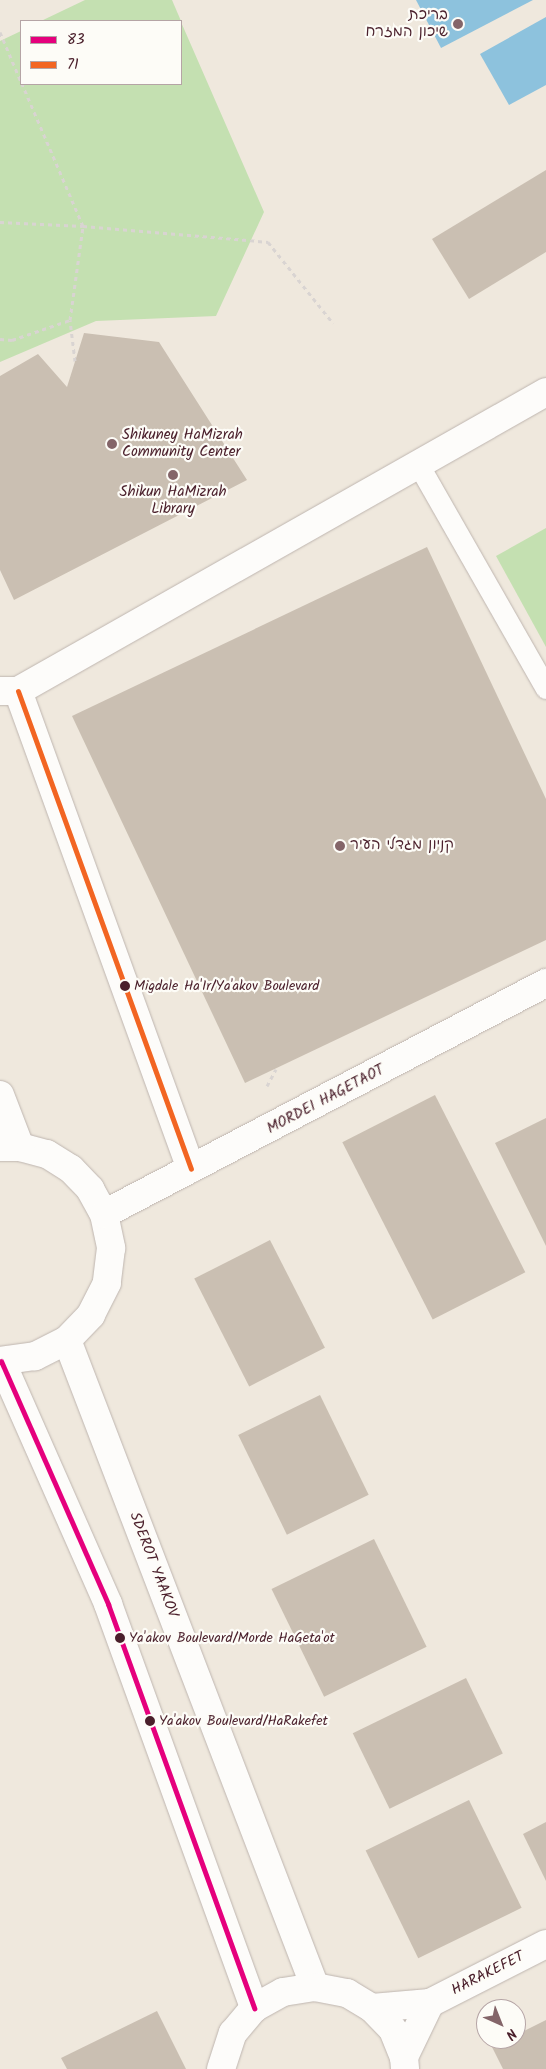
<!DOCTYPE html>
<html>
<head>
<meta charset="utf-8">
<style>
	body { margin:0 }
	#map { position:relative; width:546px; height:2069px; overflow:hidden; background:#efe8dd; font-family:Kalam,"Playpen Sans Hebrew",sans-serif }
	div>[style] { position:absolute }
	.green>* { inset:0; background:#c4e0b1 }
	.water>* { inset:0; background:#8dc2dd }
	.building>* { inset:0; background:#cabfb2; transform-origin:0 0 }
	.path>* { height:3px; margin-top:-1.5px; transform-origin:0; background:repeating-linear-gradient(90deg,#d9d4d2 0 4px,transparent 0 8px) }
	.roads { filter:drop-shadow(0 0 1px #beb5af) drop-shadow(0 0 1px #beb5af) }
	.lane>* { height:21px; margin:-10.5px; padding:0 10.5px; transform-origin:10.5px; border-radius:10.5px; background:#fdfcfa }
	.street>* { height:28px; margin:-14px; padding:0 14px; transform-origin:14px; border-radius:14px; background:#fdfcfa }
	.secondary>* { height:28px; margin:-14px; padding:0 14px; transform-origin:14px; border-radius:14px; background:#fdfcfa }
	.bus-1>* { height:5px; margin:-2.5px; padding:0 2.5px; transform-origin:2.5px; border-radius:2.5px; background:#e5007d }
	.bus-2>* { height:5px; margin:-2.5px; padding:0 2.5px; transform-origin:2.5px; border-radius:2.5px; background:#f26522 }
	.dots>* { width:14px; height:14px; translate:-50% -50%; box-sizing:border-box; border:2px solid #fdfcf7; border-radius:50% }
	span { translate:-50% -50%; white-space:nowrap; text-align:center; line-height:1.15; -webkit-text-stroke:4.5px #fdfcf7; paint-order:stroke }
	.bus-label { font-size:14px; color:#4a1f2b }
	.left { translate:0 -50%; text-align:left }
	.poi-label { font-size:15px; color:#4a1f2b }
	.right { translate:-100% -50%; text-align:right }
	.street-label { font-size:15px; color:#4a1f2b }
	.legend { position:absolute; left:20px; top:20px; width:162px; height:65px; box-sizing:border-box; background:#fdfcf7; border:1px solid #b5a4a5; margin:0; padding:6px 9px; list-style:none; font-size:15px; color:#4a1f2b }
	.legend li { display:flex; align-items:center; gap:10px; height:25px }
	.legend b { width:25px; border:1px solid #b5a4a5 }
	.north { position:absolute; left:476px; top:1999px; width:50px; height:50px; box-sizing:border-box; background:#fdfcf7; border:1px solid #b5a4a5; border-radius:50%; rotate:136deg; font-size:14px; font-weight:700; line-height:20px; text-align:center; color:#4a1f2b }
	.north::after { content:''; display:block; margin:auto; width:18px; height:22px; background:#846569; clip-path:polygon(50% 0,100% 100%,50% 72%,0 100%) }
</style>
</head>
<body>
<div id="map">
	<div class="green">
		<i style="clip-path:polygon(85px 0,172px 0,181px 21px,41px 21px)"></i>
		<i style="clip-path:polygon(181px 22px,264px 212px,216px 316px,96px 321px,0 362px,0 41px,21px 31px,21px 84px,181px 84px)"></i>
		<i style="clip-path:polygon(546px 528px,546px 647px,496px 556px)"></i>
	</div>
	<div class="water">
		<i style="clip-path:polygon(416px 0,533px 0,441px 48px)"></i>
		<i style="clip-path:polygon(546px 17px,546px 85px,509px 105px,480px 54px)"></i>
	</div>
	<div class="building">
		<i style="clip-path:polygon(546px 170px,546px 252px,469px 299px,432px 239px)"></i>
		<i style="clip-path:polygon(84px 333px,159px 342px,247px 480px,14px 600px,0 570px,0 376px,38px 354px,67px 387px)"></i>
		<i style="clip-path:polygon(427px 547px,546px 799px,546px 940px,245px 1083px,72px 716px)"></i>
		<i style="left:435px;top:1095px;width:199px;height:104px;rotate:63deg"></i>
		<i style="clip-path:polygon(546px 1118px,546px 1246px,495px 1143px)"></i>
		<i style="left:270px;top:1240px;width:121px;height:85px;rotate:63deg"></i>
		<i style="left:320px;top:1395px;width:111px;height:91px;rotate:64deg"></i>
		<i style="left:374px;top:1539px;width:120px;height:114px;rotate:64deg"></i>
		<i style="left:466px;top:1678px;width:84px;height:126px;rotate:64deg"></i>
		<i style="left:469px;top:1800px;width:120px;height:115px;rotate:64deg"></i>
		<i style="clip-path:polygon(546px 1822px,546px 1881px,523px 1834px)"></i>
		<i style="clip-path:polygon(157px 2011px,186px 2069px,67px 2069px,61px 2058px)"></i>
		<i style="clip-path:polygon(546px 2020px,546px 2069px,503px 2069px,492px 2047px,516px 2039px,516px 2035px)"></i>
	</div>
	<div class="path">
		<i style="left:0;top:32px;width:54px;rotate:67.2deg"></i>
		<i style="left:0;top:222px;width:83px;rotate:2.8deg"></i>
		<i style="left:83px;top:226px;width:155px;rotate:-113.2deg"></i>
		<i style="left:0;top:339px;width:12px;rotate:5deg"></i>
		<i style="left:12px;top:340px;width:61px;rotate:-19deg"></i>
		<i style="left:75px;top:361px;width:41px;rotate:-97deg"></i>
		<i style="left:70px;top:320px;width:95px;rotate:-82.1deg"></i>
		<i style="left:83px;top:226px;width:186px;rotate:4.9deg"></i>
		<i style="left:268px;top:242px;width:104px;rotate:51.3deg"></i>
		<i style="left:267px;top:1086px;width:19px;rotate:-62deg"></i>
	</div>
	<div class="roads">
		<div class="lane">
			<i style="left:418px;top:464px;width:258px;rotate:60.3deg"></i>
		</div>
		<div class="street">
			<i style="left:0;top:691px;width:18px"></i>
			<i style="left:18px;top:691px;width:607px;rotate:-29.52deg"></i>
			<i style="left:18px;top:691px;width:508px;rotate:70.1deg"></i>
			<i style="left:372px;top:2008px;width:58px;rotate:-4.9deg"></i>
			<i style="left:430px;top:2003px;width:130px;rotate:-27deg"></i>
			<i style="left:404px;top:2057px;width:60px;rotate:-64.3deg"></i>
		</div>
		<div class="secondary">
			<i style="left:0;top:1095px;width:56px;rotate:69deg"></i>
			<i style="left:0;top:1147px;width:20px"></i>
			<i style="left:20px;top:1147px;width:28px;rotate:15deg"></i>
			<i style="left:47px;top:1154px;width:28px;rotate:32deg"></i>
			<i style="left:71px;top:1169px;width:28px;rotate:46deg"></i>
			<i style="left:90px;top:1189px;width:29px;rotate:61deg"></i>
			<i style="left:104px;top:1214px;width:35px;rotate:78deg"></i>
			<i style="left:111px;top:1248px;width:35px;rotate:97deg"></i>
			<i style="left:107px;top:1283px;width:36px;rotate:117deg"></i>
			<i style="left:91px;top:1315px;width:35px;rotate:134deg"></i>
			<i style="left:67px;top:1340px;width:36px;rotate:153deg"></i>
			<i style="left:35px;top:1356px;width:35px;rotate:172deg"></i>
			<i style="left:104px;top:1214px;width:499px;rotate:-27.6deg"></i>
			<i style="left:67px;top:1340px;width:693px;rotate:69.03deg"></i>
			<i style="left:1px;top:1361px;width:266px;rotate:66.2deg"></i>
			<i style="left:108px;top:1604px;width:430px;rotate:70.1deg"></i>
			<i style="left:221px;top:2069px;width:38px;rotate:-72deg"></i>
			<i style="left:233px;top:2033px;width:33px;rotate:-50deg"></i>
			<i style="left:254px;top:2008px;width:33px;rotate:-29deg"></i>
			<i style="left:283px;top:1992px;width:32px;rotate:-9deg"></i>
			<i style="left:315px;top:1987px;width:33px;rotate:11deg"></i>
			<i style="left:347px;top:1993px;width:29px;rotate:31deg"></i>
			<i style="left:372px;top:2008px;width:30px;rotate:46deg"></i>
			<i style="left:393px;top:2030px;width:29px;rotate:68deg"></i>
			<i style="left:404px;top:2057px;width:12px;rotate:85deg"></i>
		</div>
	</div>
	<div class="bus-1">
		<i style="left:1px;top:1361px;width:266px;rotate:66.2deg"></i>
		<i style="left:108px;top:1604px;width:430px;rotate:70.1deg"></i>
	</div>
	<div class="bus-2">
		<i style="left:18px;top:691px;width:508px;rotate:70.1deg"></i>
	</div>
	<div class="dots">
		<i style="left:458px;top:24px;background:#846569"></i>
		<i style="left:112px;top:444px;background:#846569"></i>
		<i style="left:173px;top:475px;background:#846569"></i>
		<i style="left:340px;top:846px;background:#846569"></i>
		<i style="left:125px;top:986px;background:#4a1f2b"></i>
		<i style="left:120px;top:1638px;background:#4a1f2b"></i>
		<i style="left:150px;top:1721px;background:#4a1f2b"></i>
	</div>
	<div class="bus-label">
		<span class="left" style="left:134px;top:986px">Migdale Ha'Ir/Ya'akov Boulevard</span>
		<span class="left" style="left:129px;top:1638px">Ya'akov Boulevard/Morde HaGeta'ot</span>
		<span class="left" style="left:159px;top:1721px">Ya'akov Boulevard/HaRakefet</span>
	</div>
	<div class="poi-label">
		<span class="right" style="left:448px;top:24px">בריכת<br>שיכון המזרח</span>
		<span class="left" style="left:122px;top:444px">Shikuney HaMizrah<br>Community Center</span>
		<span style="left:173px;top:501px">Shikun HaMizrah<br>Library</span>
		<span class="left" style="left:350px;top:846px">קניון מגדלי העיר</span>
	</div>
	<div class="street-label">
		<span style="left:326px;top:1100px;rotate:-28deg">MORDEI HAGETAOT</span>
		<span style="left:153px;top:1565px;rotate:69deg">SDEROT YAAKOV</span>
		<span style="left:488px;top:1974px;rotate:-27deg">HARAKEFET</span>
	</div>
	<ul class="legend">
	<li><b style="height:6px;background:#e5007d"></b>83</li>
	<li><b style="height:6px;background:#f26522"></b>71</li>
	</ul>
	<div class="north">N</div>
</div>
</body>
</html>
